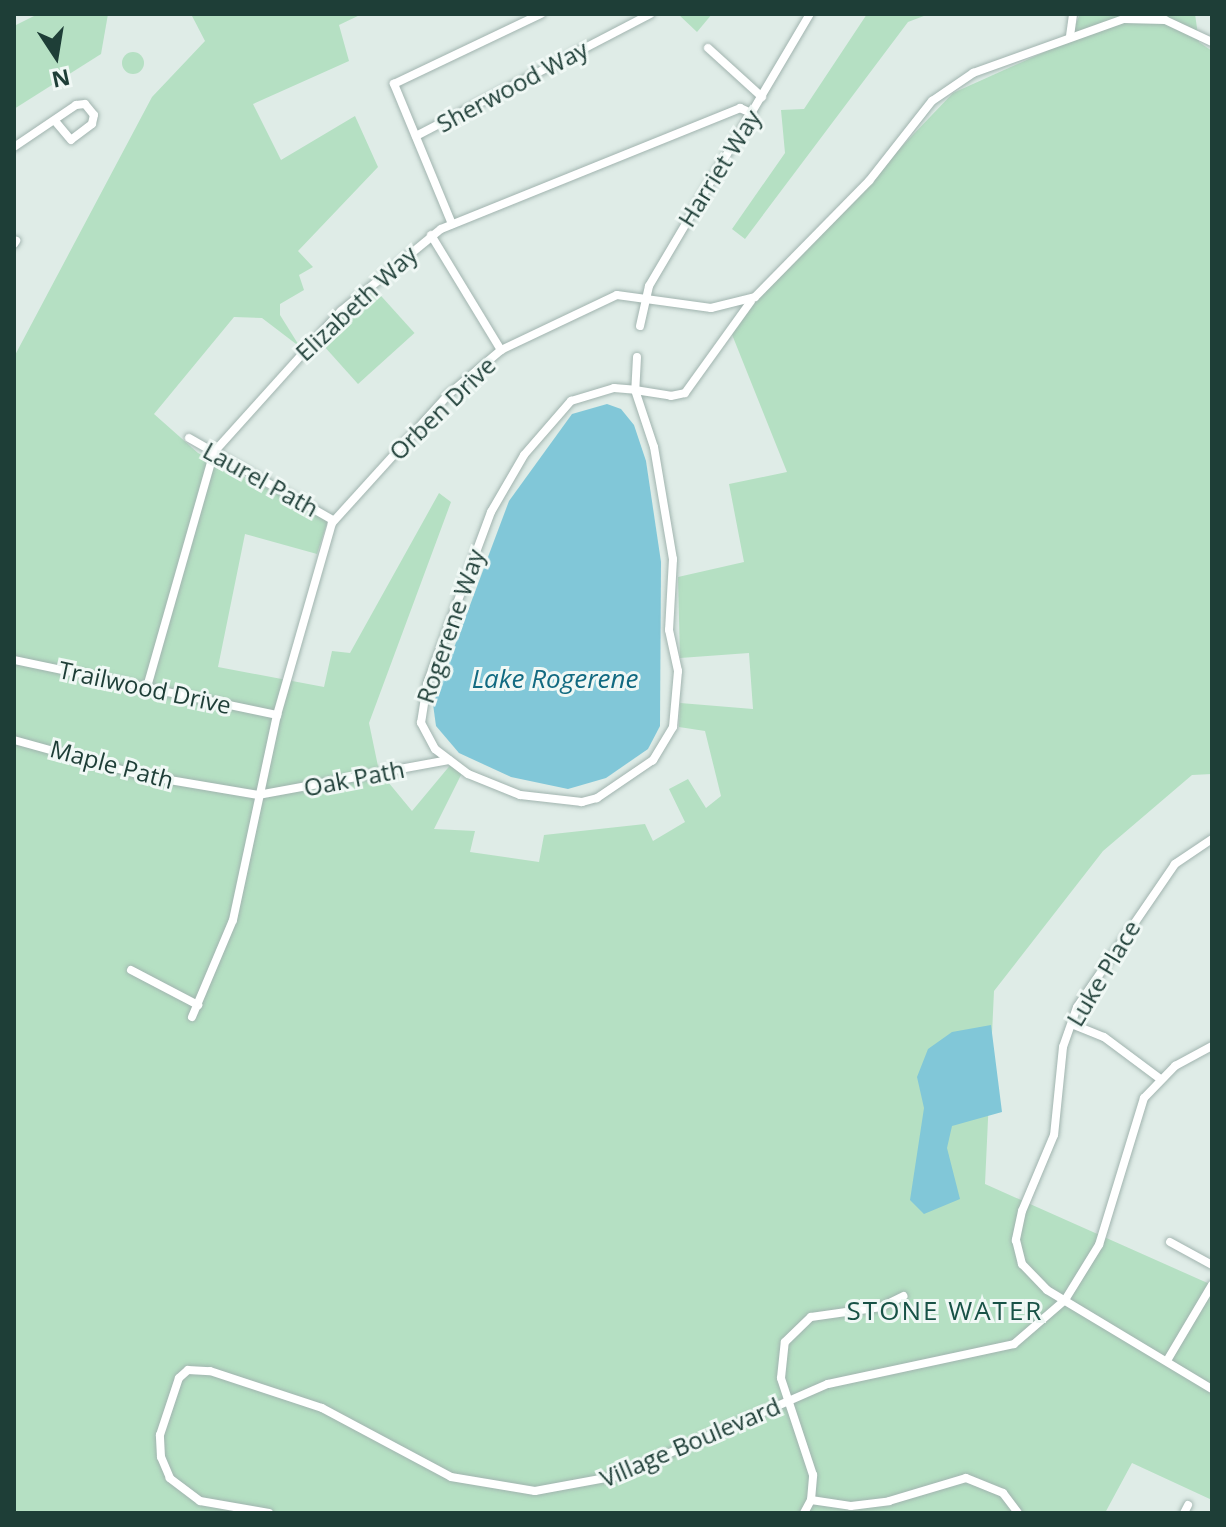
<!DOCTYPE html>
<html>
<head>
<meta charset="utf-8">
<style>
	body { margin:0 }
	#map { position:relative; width:1226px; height:1527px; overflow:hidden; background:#dfece7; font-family:"Open Sans",sans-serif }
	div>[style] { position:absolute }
	.green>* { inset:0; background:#b5e0c3; transform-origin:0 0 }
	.round { border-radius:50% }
	.water>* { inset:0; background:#81c7d8 }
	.roads { filter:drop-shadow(0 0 2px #a1b4af) drop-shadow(0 0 2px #a1b4af) }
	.minor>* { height:8px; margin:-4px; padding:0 4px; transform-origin:4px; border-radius:4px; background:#fff }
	span { translate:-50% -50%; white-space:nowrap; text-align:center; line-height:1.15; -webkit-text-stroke:6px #f0f8f5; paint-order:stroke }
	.street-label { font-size:24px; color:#1e3e37 }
	.water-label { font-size:26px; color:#126a81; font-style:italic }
	.neighbourhood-label { font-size:26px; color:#185246; letter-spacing:2px }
	.frame { position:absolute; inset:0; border:16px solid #1e3e37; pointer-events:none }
	.north { position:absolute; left:16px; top:16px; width:80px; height:80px; -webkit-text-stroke:6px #f0f8f5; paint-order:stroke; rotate:168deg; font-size:22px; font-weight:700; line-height:32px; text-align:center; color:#1e3e37 }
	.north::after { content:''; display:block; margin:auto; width:28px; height:36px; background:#1e3e37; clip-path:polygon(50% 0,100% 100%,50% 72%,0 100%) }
</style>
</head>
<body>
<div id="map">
	<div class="green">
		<i style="clip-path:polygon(38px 14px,108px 14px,101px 54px,14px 109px,14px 26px)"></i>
		<i style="clip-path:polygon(191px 14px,362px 14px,339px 25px,349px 61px,253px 104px,281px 160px,355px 116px,378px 167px,298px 251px,313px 267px,299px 275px,304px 290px,280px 304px,280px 315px,300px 347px,262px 318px,234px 317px,154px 414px,198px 453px,328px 520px,317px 554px,245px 534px,218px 667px,324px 687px,332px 651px,350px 653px,439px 493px,451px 502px,369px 723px,379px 771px,412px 811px,452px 763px,463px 771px,434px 829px,475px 831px,470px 852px,539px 862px,544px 835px,645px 824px,653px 841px,685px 822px,669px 789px,688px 779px,706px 808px,721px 796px,705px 731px,679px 727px,680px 703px,753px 709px,749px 653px,680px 658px,678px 577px,744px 562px,729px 484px,787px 472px,729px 327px,953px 93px,1069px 41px,1080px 14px,1195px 14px,1199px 42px,1212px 51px,1212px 774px,1192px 775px,1103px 851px,994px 991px,985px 1184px,1212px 1285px,1212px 1500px,1132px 1463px,1105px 1513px,14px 1513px,14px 357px,152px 97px,205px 41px)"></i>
		<i style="clip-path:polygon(678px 14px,712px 14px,697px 32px)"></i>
		<i style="clip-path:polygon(867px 14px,929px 14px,908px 22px,745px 239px,732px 229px,785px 153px,781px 110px,804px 109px)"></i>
		<i class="round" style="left:122px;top:52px;width:22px;height:22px"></i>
		<i style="left:373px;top:287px;width:62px;height:76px;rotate:48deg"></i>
	</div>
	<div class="water">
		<i style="clip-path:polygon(607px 404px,621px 409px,634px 425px,646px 461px,661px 562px,660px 726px,648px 749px,606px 778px,568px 789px,511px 777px,459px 753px,436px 726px,433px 704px,509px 501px,572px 414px)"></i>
		<i style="clip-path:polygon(991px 1025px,1002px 1112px,952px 1126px,947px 1148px,960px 1199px,924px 1214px,910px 1200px,924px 1108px,917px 1077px,928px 1049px,952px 1032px)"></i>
	</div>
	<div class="roads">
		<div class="minor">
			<i style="left:1070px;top:36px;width:22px;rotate:-82deg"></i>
			<i style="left:708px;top:48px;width:73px;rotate:42.2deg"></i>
			<i style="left:416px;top:136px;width:264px;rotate:-27.5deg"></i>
			<i style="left:14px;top:147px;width:75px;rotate:-34.1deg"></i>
			<i style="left:76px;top:105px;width:9px;rotate:-6deg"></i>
			<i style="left:85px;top:104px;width:14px;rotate:51deg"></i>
			<i style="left:94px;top:115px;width:9px;rotate:103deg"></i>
			<i style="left:92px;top:124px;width:26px;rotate:143deg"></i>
			<i style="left:71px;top:140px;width:25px;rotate:-130deg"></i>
			<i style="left:452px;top:224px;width:152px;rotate:-112.5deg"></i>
			<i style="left:394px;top:84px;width:163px;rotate:-25.5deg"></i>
			<i style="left:431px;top:235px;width:135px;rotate:58.7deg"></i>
			<i style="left:14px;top:244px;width:4px;rotate:-56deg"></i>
			<i style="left:640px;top:326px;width:41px;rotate:-77.3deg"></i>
			<i style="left:649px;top:286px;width:316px;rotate:-59.4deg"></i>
			<i style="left:637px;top:357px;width:33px;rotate:93deg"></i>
			<i style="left:635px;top:390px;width:60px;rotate:71.6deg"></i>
			<i style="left:654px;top:447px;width:114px;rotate:80.4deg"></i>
			<i style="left:673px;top:559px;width:71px;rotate:93.2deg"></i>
			<i style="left:669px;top:630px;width:42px;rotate:77.6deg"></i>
			<i style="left:678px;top:671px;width:56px;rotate:95.1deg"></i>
			<i style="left:673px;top:727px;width:39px;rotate:121deg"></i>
			<i style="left:653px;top:760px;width:68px;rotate:145.8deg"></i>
			<i style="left:597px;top:798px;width:16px;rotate:165deg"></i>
			<i style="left:582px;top:802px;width:62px;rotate:-173.6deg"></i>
			<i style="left:520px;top:795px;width:56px;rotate:-158deg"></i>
			<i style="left:468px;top:774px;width:41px;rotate:-142.9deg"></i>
			<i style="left:435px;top:749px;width:30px;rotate:-118deg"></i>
			<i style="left:421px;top:723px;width:39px;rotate:-81deg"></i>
			<i style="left:427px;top:684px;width:184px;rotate:-69.6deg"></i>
			<i style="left:491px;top:512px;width:66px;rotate:-59.9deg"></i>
			<i style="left:524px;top:455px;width:72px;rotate:-49deg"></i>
			<i style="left:571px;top:401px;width:45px;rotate:-16.8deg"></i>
			<i style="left:614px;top:388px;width:21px;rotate:5deg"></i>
			<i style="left:635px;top:390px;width:36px;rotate:9deg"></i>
			<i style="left:671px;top:396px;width:14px;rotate:-12deg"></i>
			<i style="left:685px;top:393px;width:113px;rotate:-54.3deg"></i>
			<i style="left:189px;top:438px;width:166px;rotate:29.7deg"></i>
			<i style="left:14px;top:660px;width:269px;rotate:11.8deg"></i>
			<i style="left:147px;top:687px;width:244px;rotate:-74.1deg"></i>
			<i style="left:214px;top:452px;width:190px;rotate:-48deg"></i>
			<i style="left:341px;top:311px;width:129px;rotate:-39.4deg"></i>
			<i style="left:441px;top:229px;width:323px;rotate:-22deg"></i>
			<i style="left:740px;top:108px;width:14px;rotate:25deg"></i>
			<i style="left:14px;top:740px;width:131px;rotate:15.5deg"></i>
			<i style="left:140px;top:775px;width:120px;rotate:9.6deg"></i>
			<i style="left:258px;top:795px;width:194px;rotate:-10.4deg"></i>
			<i style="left:1212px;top:839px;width:45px;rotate:146deg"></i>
			<i style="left:1175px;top:864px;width:173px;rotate:124.4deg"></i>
			<i style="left:1077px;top:1007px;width:42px;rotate:109.3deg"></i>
			<i style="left:1063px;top:1047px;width:88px;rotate:95.8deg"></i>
			<i style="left:1054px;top:1135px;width:82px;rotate:112.8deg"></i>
			<i style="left:1022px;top:1211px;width:30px;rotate:102deg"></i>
			<i style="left:1016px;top:1240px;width:25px;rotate:76deg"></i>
			<i style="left:1022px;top:1264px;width:36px;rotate:46deg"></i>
			<i style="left:1047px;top:1290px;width:192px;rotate:31deg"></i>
			<i style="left:131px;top:970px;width:76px;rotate:27.6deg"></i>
			<i style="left:192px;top:1017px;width:105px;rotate:-67.1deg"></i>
			<i style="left:233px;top:920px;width:210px;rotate:-77.9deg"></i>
			<i style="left:277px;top:715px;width:200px;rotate:-74deg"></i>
			<i style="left:332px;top:523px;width:174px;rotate:-47.8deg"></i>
			<i style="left:449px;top:394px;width:68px;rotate:-40.2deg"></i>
			<i style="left:501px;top:350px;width:128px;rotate:-25.4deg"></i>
			<i style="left:617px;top:295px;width:95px;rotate:7.9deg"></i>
			<i style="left:711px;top:308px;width:45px;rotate:-14deg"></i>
			<i style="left:755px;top:297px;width:163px;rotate:-45.5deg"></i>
			<i style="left:869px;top:181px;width:102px;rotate:-51.8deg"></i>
			<i style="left:932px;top:101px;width:50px;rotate:-34.3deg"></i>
			<i style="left:973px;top:73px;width:160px;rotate:-19.7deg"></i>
			<i style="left:1124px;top:19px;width:41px;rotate:1.4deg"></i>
			<i style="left:1165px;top:20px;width:52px;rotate:25.1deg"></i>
			<i style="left:1074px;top:1025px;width:32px;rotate:22deg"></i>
			<i style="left:1104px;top:1037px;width:69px;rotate:36.7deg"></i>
			<i style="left:1170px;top:1242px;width:48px;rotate:28.7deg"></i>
			<i style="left:1168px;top:1359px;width:86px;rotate:-59.3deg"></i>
			<i style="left:811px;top:1500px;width:40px;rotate:8.5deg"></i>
			<i style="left:851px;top:1506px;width:38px;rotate:-7deg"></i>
			<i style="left:889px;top:1501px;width:80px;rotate:-16.6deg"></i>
			<i style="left:966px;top:1478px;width:40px;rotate:22deg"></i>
			<i style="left:1003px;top:1493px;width:25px;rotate:53deg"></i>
			<i style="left:269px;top:1513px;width:70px;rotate:-170.1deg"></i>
			<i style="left:200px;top:1501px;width:38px;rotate:-143deg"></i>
			<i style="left:170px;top:1478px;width:23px;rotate:-113deg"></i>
			<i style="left:161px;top:1457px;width:22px;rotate:-93deg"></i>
			<i style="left:160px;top:1435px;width:60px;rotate:-71.6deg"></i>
			<i style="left:179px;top:1378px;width:12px;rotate:-42deg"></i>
			<i style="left:188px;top:1370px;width:22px;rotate:3deg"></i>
			<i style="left:210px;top:1371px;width:118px;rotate:18.3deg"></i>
			<i style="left:322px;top:1408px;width:146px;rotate:28.1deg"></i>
			<i style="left:451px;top:1477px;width:85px;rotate:9.5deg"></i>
			<i style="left:535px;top:1491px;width:83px;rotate:-10.4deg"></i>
			<i style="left:617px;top:1476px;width:230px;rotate:-23.6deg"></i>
			<i style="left:828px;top:1384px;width:190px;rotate:-12.1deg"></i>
			<i style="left:1014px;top:1344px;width:67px;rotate:-40.8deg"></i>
			<i style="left:1065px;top:1300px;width:65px;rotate:-58.3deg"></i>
			<i style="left:1099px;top:1245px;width:154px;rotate:-73deg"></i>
			<i style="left:1144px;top:1098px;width:45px;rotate:-45.9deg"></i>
			<i style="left:1175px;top:1066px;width:42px;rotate:-28.4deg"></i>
			<i style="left:804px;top:1513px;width:15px;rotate:-62deg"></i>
			<i style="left:811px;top:1500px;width:25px;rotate:-85deg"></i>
			<i style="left:813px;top:1475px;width:102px;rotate:-108.3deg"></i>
			<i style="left:781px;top:1378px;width:36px;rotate:-84deg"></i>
			<i style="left:785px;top:1342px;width:36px;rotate:-44deg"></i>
			<i style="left:811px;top:1317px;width:71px;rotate:-8.1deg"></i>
			<i style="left:881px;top:1307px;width:25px;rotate:-26deg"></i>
			<i style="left:1184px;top:1513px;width:9px;rotate:-63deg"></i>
		</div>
	</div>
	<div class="street-label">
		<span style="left:512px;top:86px;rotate:-28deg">Sherwood Way</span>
		<span style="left:719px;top:168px;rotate:-58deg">Harriet Way</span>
		<span style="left:356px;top:303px;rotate:-43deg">Elizabeth Way</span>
		<span style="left:442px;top:408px;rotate:-44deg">Orben Drive</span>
		<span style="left:261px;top:479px;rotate:29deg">Laurel Path</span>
		<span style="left:450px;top:626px;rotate:-71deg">Rogerene Way</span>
		<span style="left:145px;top:687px;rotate:12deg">Trailwood Drive</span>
		<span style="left:112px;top:764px;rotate:15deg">Maple Path</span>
		<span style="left:354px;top:778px;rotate:-11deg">Oak Path</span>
		<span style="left:1103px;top:973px;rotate:-59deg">Luke Place</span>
		<span style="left:690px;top:1442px;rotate:-23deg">Village Boulevard</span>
	</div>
	<div class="water-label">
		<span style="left:555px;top:679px">Lake Rogerene</span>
	</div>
	<div class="neighbourhood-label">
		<span style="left:945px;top:1311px">STONE WATER</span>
	</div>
	<div class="frame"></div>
	<div class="north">N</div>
</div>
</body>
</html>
